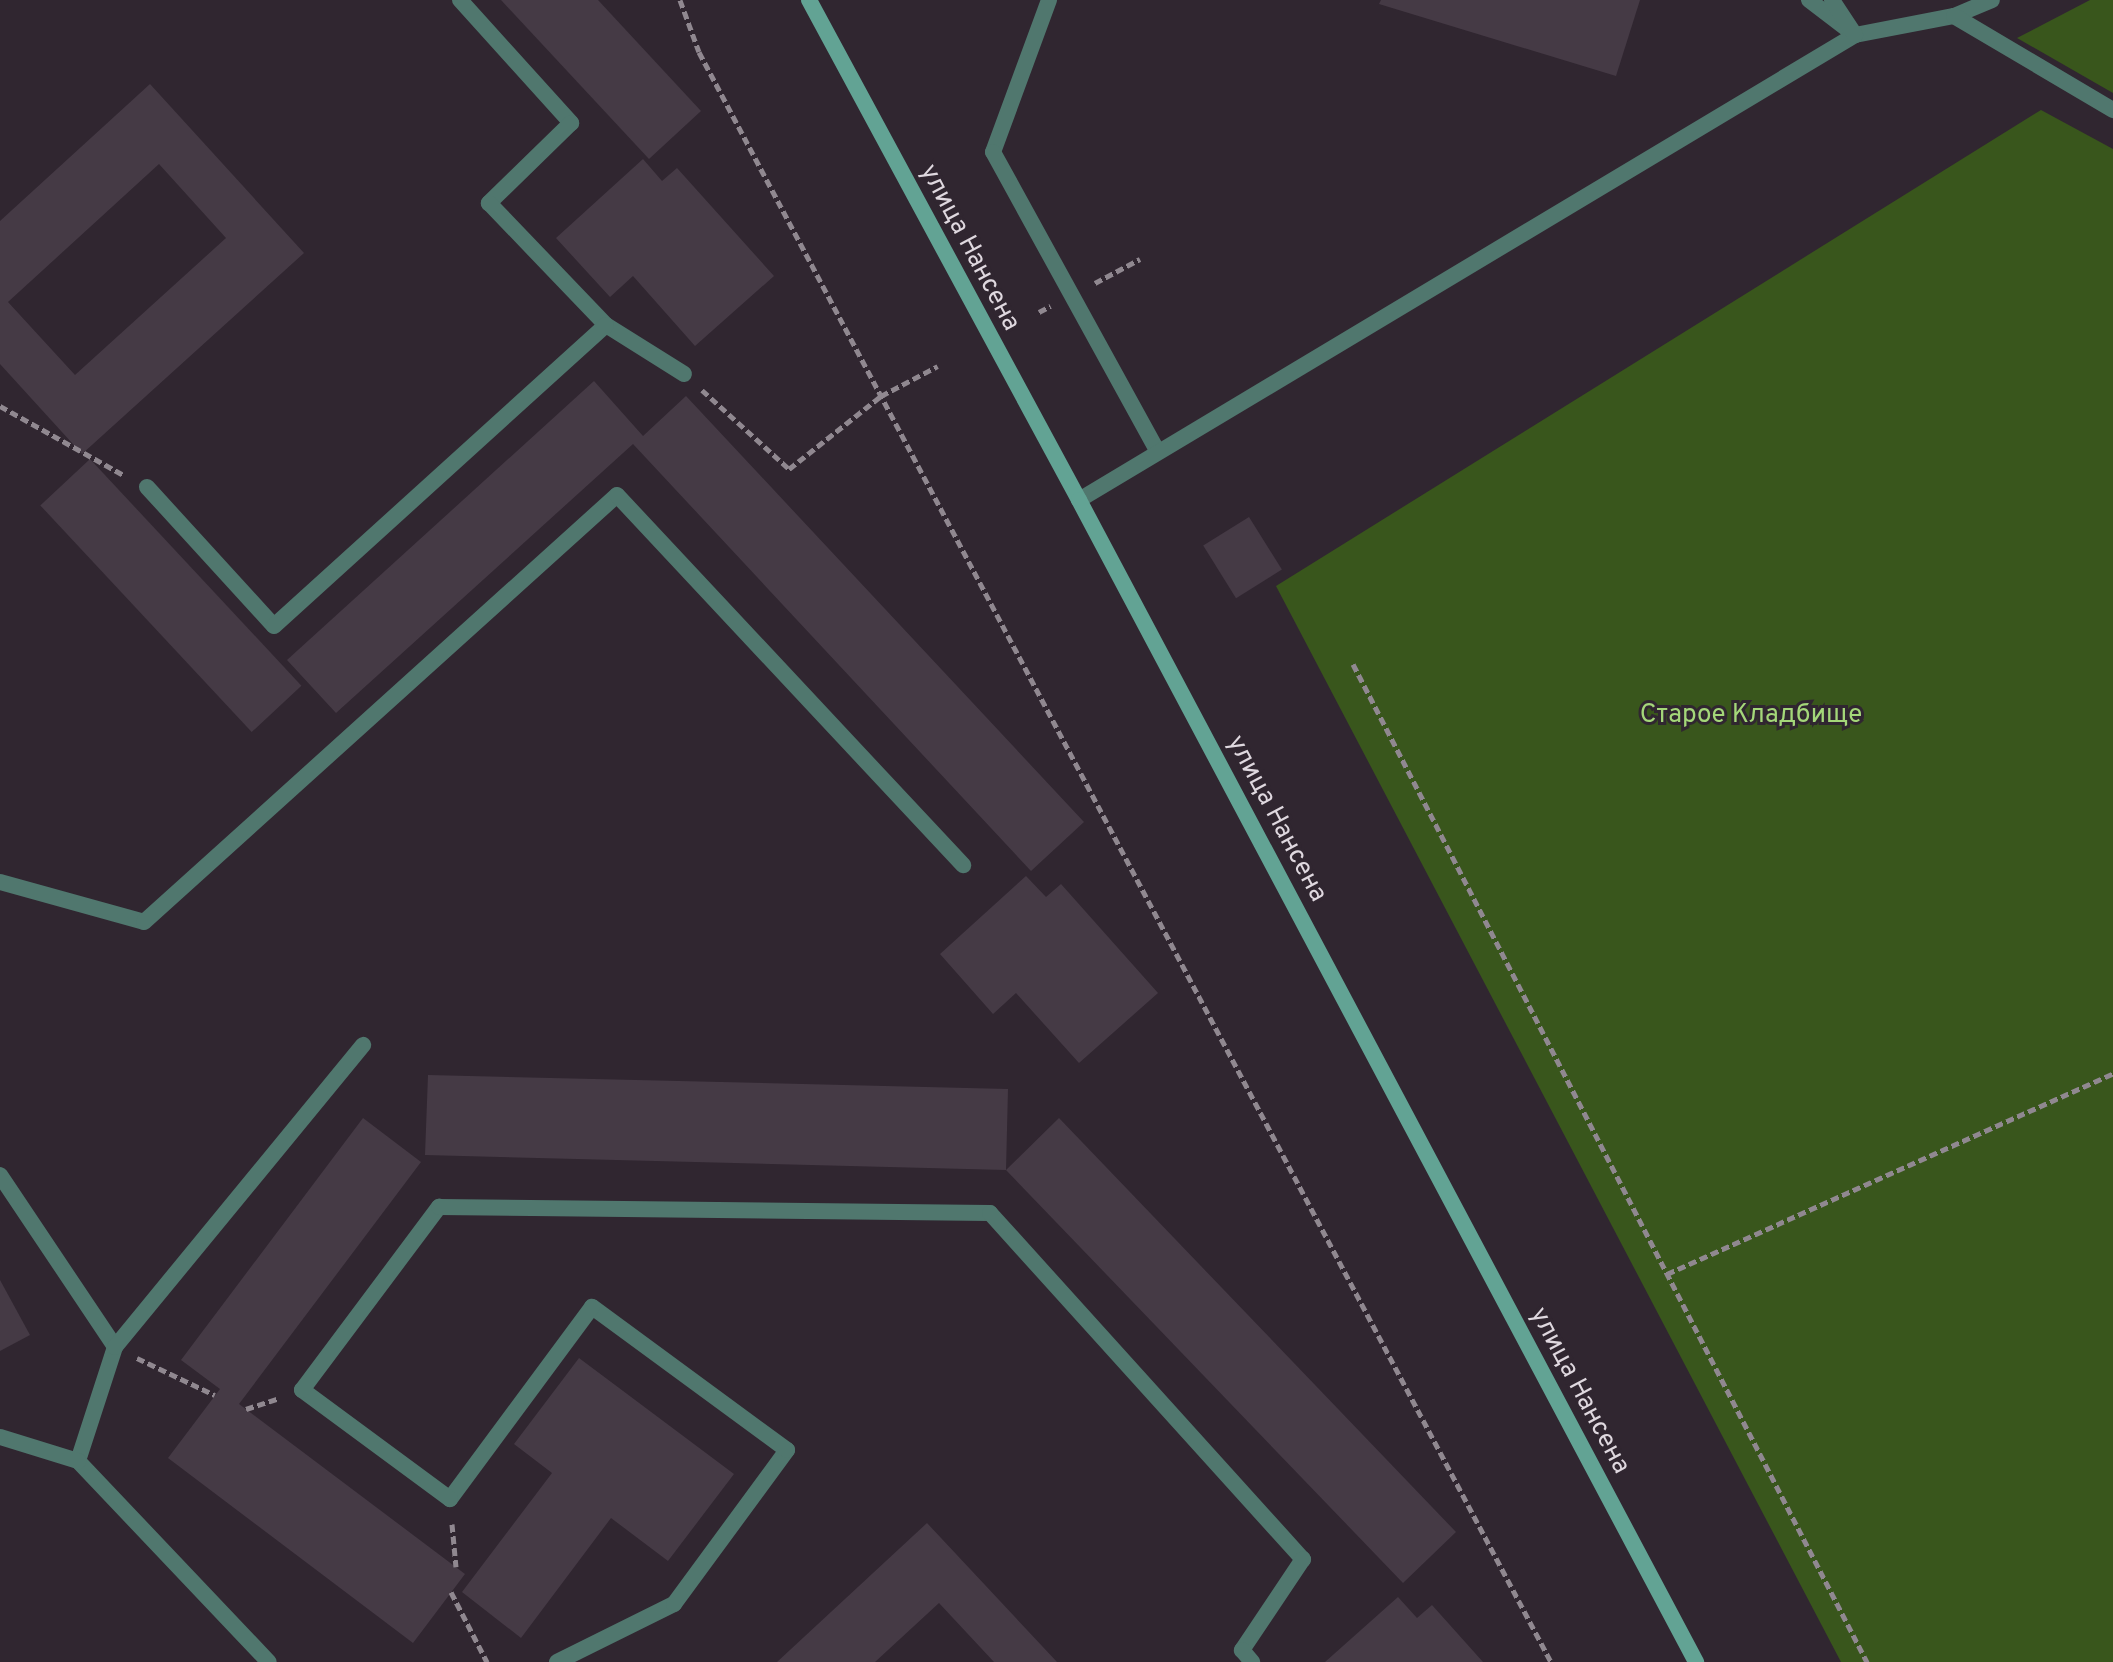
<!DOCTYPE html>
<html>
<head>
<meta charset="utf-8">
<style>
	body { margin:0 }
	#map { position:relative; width:2113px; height:1662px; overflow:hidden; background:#302630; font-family:Overpass,sans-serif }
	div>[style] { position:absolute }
	.green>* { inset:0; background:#39561c }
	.building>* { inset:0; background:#453a45; transform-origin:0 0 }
	.path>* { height:5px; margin-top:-2.5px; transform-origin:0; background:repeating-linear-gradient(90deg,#908890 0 8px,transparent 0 12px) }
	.lane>* { height:16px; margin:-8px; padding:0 8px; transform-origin:8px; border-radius:8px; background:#50776e }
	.secondary>* { height:16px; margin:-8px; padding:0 8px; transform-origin:8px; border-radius:8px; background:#62a394 }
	span { translate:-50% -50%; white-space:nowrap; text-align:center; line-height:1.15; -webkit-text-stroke:6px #302630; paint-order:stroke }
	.street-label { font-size:26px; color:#dfd8df }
	.park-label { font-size:26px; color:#a4d779 }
</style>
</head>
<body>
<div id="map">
	<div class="green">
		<i style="clip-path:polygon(2090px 0,2113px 0,2113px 93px,2017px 38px)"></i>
		<i style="clip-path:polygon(2041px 110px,2113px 149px,2113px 1662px,1841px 1662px,1276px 586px)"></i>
	</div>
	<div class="building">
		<i style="clip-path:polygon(501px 0,598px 0,701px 111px,649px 159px)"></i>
		<i style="clip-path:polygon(1381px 0,1640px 0,1616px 76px,1379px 4px)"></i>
		<i style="clip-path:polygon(evenodd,150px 84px,304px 253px,82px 454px,0 364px,0 221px,150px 84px,159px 164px,226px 238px,75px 375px,8px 302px,159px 164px)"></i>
		<i style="clip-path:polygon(643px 159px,662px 181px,677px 168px,774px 276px,695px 346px,633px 276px,610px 297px,556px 238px)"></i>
		<i style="clip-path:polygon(594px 381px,643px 436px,686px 396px,1084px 822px,1031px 871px,633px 444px,336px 713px,287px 660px)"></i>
		<i style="left:90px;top:459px;width:310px;height:68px;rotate:47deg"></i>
		<i style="left:1249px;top:517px;width:62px;height:54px;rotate:58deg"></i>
		<i style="clip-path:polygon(1026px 876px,1046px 897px,1061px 884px,1158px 993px,1079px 1063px,1016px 993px,993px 1014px,940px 954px)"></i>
		<i style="clip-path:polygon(428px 1075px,1008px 1089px,1006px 1170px,1059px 1118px,1456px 1532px,1403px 1583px,1006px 1170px,425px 1155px)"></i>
		<i style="clip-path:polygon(363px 1118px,421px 1162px,239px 1404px,465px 1574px,413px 1643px,168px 1458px,220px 1389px,181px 1360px)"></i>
		<i style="clip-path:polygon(0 1280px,30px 1335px,0 1351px)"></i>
		<i style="clip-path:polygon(579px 1358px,734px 1474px,668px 1561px,611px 1518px,521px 1638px,462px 1592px,552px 1473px,514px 1444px)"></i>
		<i style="clip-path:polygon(927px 1523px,1057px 1662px,994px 1662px,939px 1603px,875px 1662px,777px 1662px)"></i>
		<i style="clip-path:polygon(1398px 1597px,1417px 1618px,1432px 1605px,1483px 1662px,1325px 1662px)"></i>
	</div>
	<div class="path">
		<i style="left:680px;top:0;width:55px;rotate:69.9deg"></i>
		<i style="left:699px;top:52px;width:1822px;rotate:62.11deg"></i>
		<i style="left:1095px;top:283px;width:51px;rotate:-28.1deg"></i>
		<i style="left:1039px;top:312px;width:13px;rotate:-27deg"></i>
		<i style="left:702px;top:390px;width:118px;rotate:42.2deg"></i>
		<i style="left:789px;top:469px;width:117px;rotate:-38.4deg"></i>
		<i style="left:881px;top:396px;width:64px;rotate:-27.8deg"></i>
		<i style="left:0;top:406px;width:143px;rotate:29.2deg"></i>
		<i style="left:1353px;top:664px;width:1123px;rotate:62.75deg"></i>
		<i style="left:1667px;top:1274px;width:489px;rotate:-24.2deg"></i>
		<i style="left:137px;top:1358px;width:86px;rotate:25.4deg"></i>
		<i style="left:246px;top:1409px;width:35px;rotate:-18deg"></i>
		<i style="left:452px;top:1524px;width:43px;rotate:84.7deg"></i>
		<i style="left:451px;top:1592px;width:79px;rotate:62.8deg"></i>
	</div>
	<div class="lane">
		<i style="left:460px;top:0;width:166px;rotate:47.9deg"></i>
		<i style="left:571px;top:123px;width:115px;rotate:135.7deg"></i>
		<i style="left:489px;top:203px;width:169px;rotate:46.2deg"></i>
		<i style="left:606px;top:325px;width:92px;rotate:32.1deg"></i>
		<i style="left:1049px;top:0;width:162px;rotate:110.2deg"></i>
		<i style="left:993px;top:152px;width:340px;rotate:61.2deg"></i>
		<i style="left:1809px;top:0;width:58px;rotate:37.3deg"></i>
		<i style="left:1855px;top:35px;width:101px;rotate:-10.9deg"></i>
		<i style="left:1954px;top:16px;width:41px;rotate:-22.8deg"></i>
		<i style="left:1954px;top:16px;width:185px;rotate:30.6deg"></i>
		<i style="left:147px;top:487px;width:188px;rotate:47.6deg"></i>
		<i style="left:274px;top:626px;width:448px;rotate:-42.2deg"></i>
		<i style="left:1079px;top:500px;width:905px;rotate:-30.93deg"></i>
		<i style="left:1855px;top:35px;width:42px;rotate:-123.3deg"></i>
		<i style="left:0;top:882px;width:149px;rotate:15.5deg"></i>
		<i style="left:144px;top:922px;width:637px;rotate:-42.07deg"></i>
		<i style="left:617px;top:495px;width:507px;rotate:46.92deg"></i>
		<i style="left:0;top:1175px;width:207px;rotate:56.2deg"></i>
		<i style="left:115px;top:1347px;width:120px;rotate:108deg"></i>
		<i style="left:78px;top:1461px;width:277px;rotate:46.5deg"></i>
		<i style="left:115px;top:1347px;width:391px;rotate:-50.6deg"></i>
		<i style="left:0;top:1437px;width:82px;rotate:17.1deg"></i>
		<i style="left:557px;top:1662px;width:131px;rotate:-26.4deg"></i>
		<i style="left:674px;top:1604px;width:191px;rotate:-53.7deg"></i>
		<i style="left:787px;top:1450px;width:242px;rotate:-143.7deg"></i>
		<i style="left:592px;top:1307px;width:239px;rotate:126.5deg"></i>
		<i style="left:450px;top:1499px;width:184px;rotate:-143.6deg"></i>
		<i style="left:302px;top:1390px;width:229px;rotate:-53.2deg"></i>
		<i style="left:439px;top:1207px;width:551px;rotate:0.62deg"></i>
		<i style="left:990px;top:1213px;width:467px;rotate:47.9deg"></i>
		<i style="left:1303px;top:1559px;width:110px;rotate:123.8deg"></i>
		<i style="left:1242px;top:1650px;width:16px;rotate:50deg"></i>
	</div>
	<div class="secondary">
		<i style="left:809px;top:0;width:568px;rotate:61.63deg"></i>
		<i style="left:1079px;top:500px;width:1316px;rotate:62.03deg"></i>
	</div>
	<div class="street-label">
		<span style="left:969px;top:248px;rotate:62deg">улица Нансена</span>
		<span style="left:1276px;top:819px;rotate:62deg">улица Нансена</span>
		<span style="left:1579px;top:1391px;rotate:62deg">улица Нансена</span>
	</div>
	<div class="park-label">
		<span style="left:1751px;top:716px">Старое Кладбище</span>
	</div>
</div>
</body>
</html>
